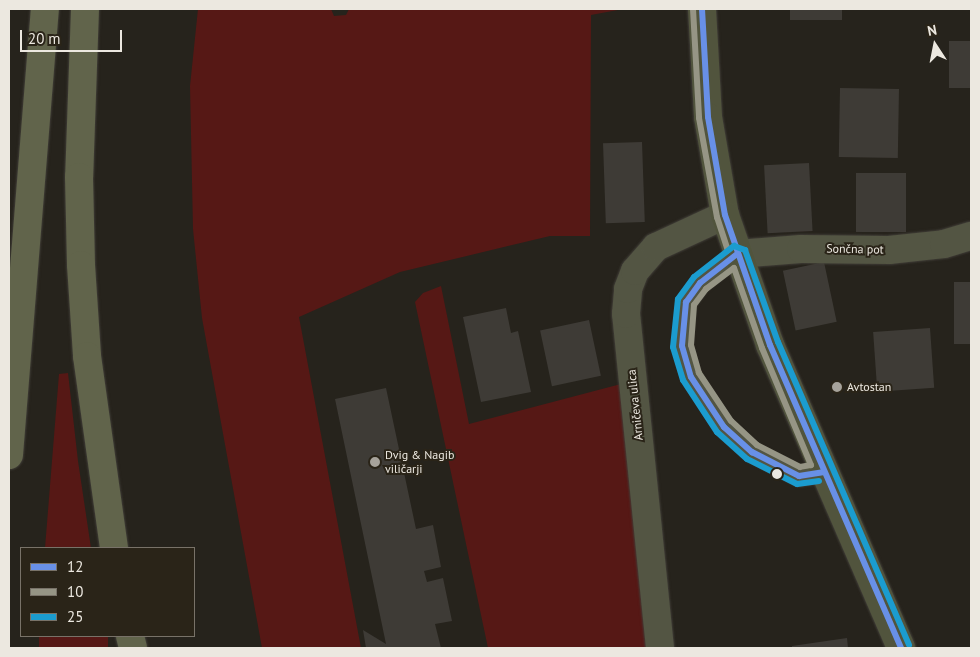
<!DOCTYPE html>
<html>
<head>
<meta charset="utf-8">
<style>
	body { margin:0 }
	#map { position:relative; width:980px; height:657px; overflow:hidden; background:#26231c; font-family:"PT Sans",sans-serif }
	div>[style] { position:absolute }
	.green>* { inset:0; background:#561815; transform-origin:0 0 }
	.building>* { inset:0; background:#3e3b36; transform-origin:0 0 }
	.roads { filter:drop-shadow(0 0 1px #413e38) drop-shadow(0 0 1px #413e38) }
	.lane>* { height:19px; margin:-9.5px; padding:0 9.5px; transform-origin:9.5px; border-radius:9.5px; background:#535543 }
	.street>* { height:28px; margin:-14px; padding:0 14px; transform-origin:14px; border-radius:14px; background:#535543 }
	.secondary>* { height:28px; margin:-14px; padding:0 14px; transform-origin:14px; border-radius:14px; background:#51543d }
	.highway>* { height:28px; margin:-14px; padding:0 14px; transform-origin:14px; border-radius:14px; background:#61644b }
	.bus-1>* { height:6px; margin:-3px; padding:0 3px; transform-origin:3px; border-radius:3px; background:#6890e7 }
	.bus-2>* { height:6px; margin:-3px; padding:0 3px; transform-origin:3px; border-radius:3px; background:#969585 }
	.bus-3>* { height:6px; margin:-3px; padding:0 3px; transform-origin:3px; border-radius:3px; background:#1b9ccf }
	.dots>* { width:14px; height:14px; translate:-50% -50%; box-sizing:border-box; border:2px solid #2a2418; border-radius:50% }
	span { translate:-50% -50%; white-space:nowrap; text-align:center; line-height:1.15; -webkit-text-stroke:4px #2a2418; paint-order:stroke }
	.street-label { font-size:12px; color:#ece8e0 }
	.poi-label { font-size:12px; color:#ece8e0 }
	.left { translate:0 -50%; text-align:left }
	.frame { position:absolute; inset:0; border:10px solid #ece8e0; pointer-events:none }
	.legend { position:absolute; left:20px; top:547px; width:175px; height:90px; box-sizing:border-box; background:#2a2418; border:1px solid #787268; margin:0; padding:6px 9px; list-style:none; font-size:15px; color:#ece8e0 }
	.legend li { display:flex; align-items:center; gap:10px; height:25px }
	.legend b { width:25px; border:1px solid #787268 }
	.north { position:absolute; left:910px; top:20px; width:50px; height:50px; -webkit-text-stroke:4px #2a2418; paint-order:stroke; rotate:349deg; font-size:14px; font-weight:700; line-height:20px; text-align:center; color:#ece8e0 }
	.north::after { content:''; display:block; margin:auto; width:18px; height:22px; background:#ece8e0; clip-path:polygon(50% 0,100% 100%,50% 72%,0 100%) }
	.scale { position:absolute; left:20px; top:30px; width:102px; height:22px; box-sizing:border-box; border:2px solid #ece8e0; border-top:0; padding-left:6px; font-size:15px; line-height:18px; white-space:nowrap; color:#ece8e0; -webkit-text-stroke:4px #2a2418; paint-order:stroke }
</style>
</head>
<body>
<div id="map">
	<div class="green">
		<i style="clip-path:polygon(198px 9px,331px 9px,334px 16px,346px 15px,349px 9px,623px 9px,591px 15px,590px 236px,550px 236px,400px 272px,299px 317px,361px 648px,262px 648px,202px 318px,193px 229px,190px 86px)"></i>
		<i style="clip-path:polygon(441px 286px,469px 424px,621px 384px,647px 648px,488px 648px,415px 302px,423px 293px)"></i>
		<i style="clip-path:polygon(68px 373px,78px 461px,91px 548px,45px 548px,59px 374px)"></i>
		<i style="left:39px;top:636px;width:69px;height:12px"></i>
	</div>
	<div class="building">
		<i style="left:790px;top:9px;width:52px;height:11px"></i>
		<i style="left:971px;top:41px;width:47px;height:22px;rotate:90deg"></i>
		<i style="left:840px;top:88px;width:59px;height:69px;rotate:1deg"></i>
		<i style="left:642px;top:142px;width:80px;height:39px;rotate:88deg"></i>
		<i style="left:809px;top:163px;width:68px;height:45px;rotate:87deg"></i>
		<i style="left:856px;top:173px;width:50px;height:59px"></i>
		<i style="left:824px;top:262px;width:61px;height:42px;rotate:78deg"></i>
		<i style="left:954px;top:282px;width:17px;height:62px"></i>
		<i style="clip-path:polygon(506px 308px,511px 333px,518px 331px,531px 392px,481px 402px,463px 317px)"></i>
		<i style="left:589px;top:320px;width:57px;height:50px;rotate:78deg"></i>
		<i style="left:930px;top:328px;width:60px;height:57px;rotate:86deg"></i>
		<i style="clip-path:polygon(386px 388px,416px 529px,433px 525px,441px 567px,424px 571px,427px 582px,443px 578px,452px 621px,435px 624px,441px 648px,366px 648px,363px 630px,386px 644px,335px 399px)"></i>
		<i style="clip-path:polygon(847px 638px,848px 648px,792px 648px,792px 646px)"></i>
	</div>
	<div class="roads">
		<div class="lane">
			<i style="left:737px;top:254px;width:47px;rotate:141.9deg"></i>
			<i style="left:700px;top:283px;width:24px;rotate:126deg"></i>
			<i style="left:686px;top:302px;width:44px;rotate:95.2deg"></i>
			<i style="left:682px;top:346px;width:32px;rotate:74deg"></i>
			<i style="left:691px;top:377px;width:60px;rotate:56.6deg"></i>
			<i style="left:724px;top:427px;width:38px;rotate:42deg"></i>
			<i style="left:752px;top:452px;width:53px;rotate:27.1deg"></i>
			<i style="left:799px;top:476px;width:24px;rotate:-9deg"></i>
		</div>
		<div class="street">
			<i style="left:737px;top:254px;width:64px;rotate:-4.5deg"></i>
			<i style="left:801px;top:249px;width:88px;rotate:0.7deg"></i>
			<i style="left:889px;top:250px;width:55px;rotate:-6.2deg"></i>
			<i style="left:944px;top:244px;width:28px;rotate:-17deg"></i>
			<i style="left:660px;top:648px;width:336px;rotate:-95.8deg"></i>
			<i style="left:626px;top:314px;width:25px;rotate:-85deg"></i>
			<i style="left:628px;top:289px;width:19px;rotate:-69deg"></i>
			<i style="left:635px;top:271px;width:32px;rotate:-49deg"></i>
			<i style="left:656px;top:247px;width:76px;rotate:-24.9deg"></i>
		</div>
		<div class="secondary">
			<i style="left:702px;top:9px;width:108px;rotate:86.8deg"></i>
			<i style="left:708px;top:117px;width:99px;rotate:80.2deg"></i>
			<i style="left:725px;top:215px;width:138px;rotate:70.9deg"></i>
			<i style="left:770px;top:345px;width:330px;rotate:66.6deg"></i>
		</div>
		<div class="highway">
			<i style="left:85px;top:9px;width:168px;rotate:92deg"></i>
			<i style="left:79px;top:177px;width:88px;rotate:88.7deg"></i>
			<i style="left:81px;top:265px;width:91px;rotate:86.2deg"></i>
			<i style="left:87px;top:356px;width:194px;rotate:82deg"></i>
			<i style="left:9px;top:455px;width:447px;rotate:-85.4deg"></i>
			<i style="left:130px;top:636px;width:12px;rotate:76deg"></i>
		</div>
	</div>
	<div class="bus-1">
		<i style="left:702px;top:9px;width:108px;rotate:86.8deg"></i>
		<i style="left:708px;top:117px;width:99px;rotate:80.2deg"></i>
		<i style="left:725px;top:215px;width:138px;rotate:70.9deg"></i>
		<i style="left:770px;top:345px;width:330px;rotate:66.6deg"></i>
		<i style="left:737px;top:254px;width:47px;rotate:141.9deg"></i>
		<i style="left:700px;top:283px;width:24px;rotate:126deg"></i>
		<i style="left:686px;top:302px;width:44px;rotate:95.2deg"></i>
		<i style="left:682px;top:346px;width:32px;rotate:74deg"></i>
		<i style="left:691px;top:377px;width:60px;rotate:56.6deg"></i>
		<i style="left:724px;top:427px;width:38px;rotate:42deg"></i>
		<i style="left:752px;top:452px;width:53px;rotate:27.1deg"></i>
		<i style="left:799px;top:476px;width:24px;rotate:-9deg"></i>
	</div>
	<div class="bus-2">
		<i style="left:693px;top:9px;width:109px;rotate:86.8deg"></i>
		<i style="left:699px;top:118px;width:101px;rotate:79.7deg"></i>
		<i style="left:717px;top:217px;width:35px;rotate:72deg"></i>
		<i style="left:734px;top:268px;width:85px;rotate:70.7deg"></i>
		<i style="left:762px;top:348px;width:127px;rotate:67.3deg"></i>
		<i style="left:811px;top:465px;width:11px;rotate:170deg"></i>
		<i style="left:800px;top:467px;width:48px;rotate:-152.9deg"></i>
		<i style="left:757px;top:445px;width:35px;rotate:-137deg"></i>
		<i style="left:731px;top:421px;width:58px;rotate:-123.7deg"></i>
		<i style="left:699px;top:373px;width:29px;rotate:-106deg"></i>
		<i style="left:691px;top:345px;width:40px;rotate:-85.7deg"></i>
		<i style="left:694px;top:305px;width:20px;rotate:-53deg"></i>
		<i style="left:706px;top:289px;width:35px;rotate:-37deg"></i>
	</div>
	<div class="bus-3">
		<i style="left:819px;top:481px;width:22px;rotate:172deg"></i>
		<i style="left:797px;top:484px;width:56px;rotate:-153.4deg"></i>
		<i style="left:747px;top:459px;width:40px;rotate:-138deg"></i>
		<i style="left:717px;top:432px;width:62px;rotate:-123.2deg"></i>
		<i style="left:683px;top:380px;width:34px;rotate:-107deg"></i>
		<i style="left:673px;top:347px;width:48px;rotate:-84.1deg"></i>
		<i style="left:678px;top:299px;width:27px;rotate:-54deg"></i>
		<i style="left:694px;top:277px;width:51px;rotate:-37.8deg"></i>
		<i style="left:734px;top:246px;width:12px;rotate:20deg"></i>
		<i style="left:745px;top:250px;width:98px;rotate:70.3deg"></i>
		<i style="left:778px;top:342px;width:330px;rotate:66.6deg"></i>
	</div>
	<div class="dots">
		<i style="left:837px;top:387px;background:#a7a39b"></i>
		<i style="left:375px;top:462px;background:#a7a39b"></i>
		<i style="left:777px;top:474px;background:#ece8e0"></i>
	</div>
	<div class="street-label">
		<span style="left:855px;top:249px;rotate:1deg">Sončna pot</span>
		<span style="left:635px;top:405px;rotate:-96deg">Arničeva ulica</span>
	</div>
	<div class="poi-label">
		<span class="left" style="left:847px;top:387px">Avtostan</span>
		<span class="left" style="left:385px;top:462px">Dvig &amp; Nagib<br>viličarji</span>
	</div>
	<div class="frame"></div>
	<ul class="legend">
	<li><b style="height:6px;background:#6890e7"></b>12</li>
	<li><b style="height:6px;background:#969585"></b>10</li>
	<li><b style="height:6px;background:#1b9ccf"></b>25</li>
	</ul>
	<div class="north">N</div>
	<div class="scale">20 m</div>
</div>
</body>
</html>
